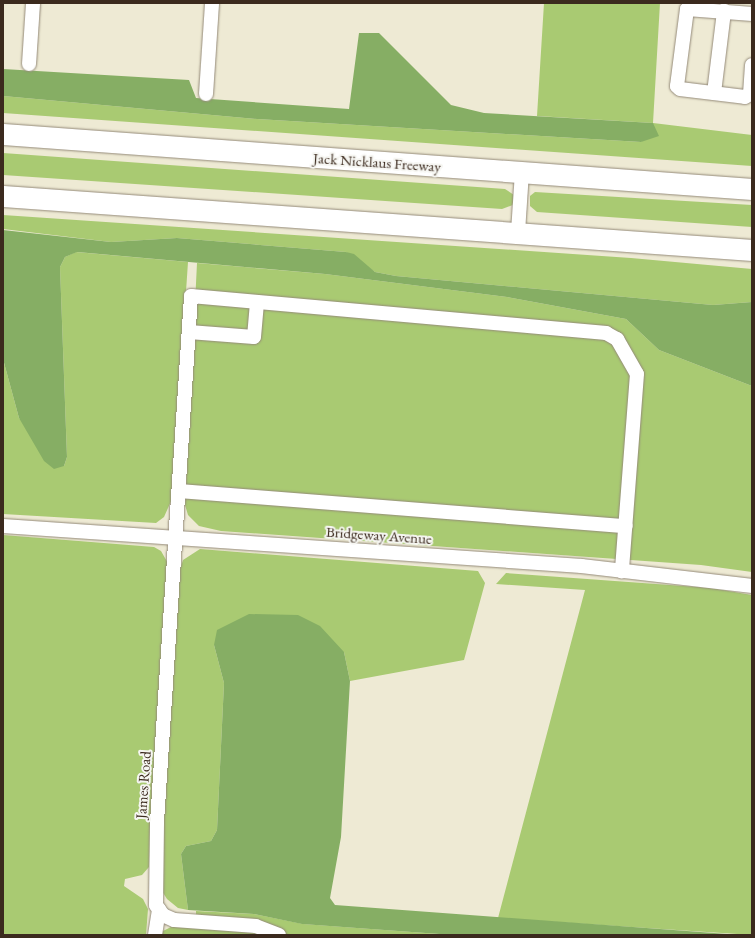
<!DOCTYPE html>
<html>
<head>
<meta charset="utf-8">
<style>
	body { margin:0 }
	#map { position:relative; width:755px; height:938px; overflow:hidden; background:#eeead4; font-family:"EB Garamond",serif }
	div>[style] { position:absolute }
	.green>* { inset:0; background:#a9ca72 }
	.forest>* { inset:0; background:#86ae64 }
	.roads { filter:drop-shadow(0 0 1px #948a79) drop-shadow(0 0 1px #948a79) }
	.minor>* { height:14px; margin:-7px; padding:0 7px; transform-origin:7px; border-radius:7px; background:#fff }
	.highway>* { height:21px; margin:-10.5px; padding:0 10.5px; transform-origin:10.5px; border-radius:10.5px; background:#fff }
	span { translate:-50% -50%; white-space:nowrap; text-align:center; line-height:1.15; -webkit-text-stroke:4px #f6f6f2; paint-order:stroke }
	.street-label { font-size:15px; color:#3b2a1e }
	.frame { position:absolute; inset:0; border:4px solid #3b2a1e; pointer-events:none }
</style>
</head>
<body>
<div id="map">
	<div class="green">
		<i style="clip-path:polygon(544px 3px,660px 3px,653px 123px,752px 135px,752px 166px,3px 113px,3px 96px,257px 119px,641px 142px,653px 123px,537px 116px)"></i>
		<i style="clip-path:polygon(3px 153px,505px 189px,514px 195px,513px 205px,502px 209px,3px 175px)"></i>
		<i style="clip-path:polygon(535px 192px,752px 205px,752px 227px,537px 212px,530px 206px,530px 196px)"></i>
		<i style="clip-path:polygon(3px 215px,631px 258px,752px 269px,752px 302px,713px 305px,396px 276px,375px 272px,346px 252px,177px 238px,111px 242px,3px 229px)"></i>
		<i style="clip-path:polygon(76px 252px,188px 262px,172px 499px,164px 517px,156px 523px,3px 514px,3px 359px,19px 418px,64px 466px,67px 457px,60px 267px,65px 257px)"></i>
		<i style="clip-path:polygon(197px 263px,325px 274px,507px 297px,626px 319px,659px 350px,752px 386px,752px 572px,701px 565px,221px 531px,199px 526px,188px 515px,185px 505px)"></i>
		<i style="clip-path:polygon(3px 535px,154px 547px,161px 551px,169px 565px,149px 867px,142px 875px,125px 879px,124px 886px,143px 899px,148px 909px,146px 935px,3px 935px)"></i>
		<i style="clip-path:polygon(200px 549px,478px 571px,485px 583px,464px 660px,350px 681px,344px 652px,214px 645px,224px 683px,217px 830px,211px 841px,186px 846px,181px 854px,188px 910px,178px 908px,167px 899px,160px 888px,162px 824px,180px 569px,183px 560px)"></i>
		<i style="clip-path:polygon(506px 573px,711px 588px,752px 595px,752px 935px,498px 918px,585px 590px,496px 584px)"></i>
		<i style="clip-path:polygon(196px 911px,254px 914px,303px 924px,453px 935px,162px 935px,163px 931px,173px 926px,196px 927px)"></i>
	</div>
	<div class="forest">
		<i style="clip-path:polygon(359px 33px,379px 33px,451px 105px,484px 113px,653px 123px,659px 136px,641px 142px,257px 119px,3px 96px,3px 69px,189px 80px,196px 98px,349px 109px)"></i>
		<i style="clip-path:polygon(3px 230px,111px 242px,177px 238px,346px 252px,354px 254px,375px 272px,396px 276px,713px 305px,752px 302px,752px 386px,659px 350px,626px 319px,507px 297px,325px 274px,77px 252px,65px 257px,60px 267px,67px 457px,64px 466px,54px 469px,44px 461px,19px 418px,3px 359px)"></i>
		<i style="clip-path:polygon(249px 614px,298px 615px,320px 626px,344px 652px,350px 681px,341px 837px,330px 898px,335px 905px,741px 935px,453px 935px,302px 924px,254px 914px,188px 910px,181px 854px,186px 846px,211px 841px,217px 830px,224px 683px,214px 645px,217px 630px)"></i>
	</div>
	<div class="roads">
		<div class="minor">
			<i style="left:752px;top:14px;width:65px;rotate:-175.6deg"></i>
			<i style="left:687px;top:9px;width:78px;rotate:97.4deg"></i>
			<i style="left:677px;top:86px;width:4px;rotate:45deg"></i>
			<i style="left:680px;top:89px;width:65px;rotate:7deg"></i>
			<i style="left:745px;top:97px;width:6px;rotate:-31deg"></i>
			<i style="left:750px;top:94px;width:29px;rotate:-86deg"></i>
			<i style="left:29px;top:64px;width:61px;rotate:-86.2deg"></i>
			<i style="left:714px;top:93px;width:83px;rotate:-83deg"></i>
			<i style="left:206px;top:94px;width:91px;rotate:-86.2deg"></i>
			<i style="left:518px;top:232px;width:60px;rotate:-86.2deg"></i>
			<i style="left:189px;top:332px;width:65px;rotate:4.4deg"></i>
			<i style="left:254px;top:337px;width:35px;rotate:-85deg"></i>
			<i style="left:179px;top:491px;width:448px;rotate:4.5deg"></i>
			<i style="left:3px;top:526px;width:580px;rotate:3.95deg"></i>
			<i style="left:582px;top:566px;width:171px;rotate:6.7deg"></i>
			<i style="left:155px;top:935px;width:26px;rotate:-81deg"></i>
			<i style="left:279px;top:935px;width:25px;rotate:-159deg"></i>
			<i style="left:256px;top:926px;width:82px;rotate:-175.8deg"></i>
			<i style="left:174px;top:920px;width:12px;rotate:-156deg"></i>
			<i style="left:163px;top:915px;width:12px;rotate:-125deg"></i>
			<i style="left:156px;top:905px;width:83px;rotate:-89.3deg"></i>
			<i style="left:157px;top:822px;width:527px;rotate:-86.3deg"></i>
			<i style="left:191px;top:296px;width:417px;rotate:5.1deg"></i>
			<i style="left:606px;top:333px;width:13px;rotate:29deg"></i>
			<i style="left:617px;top:339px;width:40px;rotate:60.3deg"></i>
			<i style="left:637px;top:374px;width:198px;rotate:94.4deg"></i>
		</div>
		<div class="highway">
			<i style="left:3px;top:134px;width:751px;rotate:4.2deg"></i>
			<i style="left:3px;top:196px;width:751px;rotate:4.12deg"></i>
		</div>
	</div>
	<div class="street-label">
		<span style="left:377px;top:162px;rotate:4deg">Jack Nicklaus Freeway</span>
		<span style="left:379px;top:535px;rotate:4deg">Bridgeway Avenue</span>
		<span style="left:143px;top:785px;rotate:-86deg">James Road</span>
	</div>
	<div class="frame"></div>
</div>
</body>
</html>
